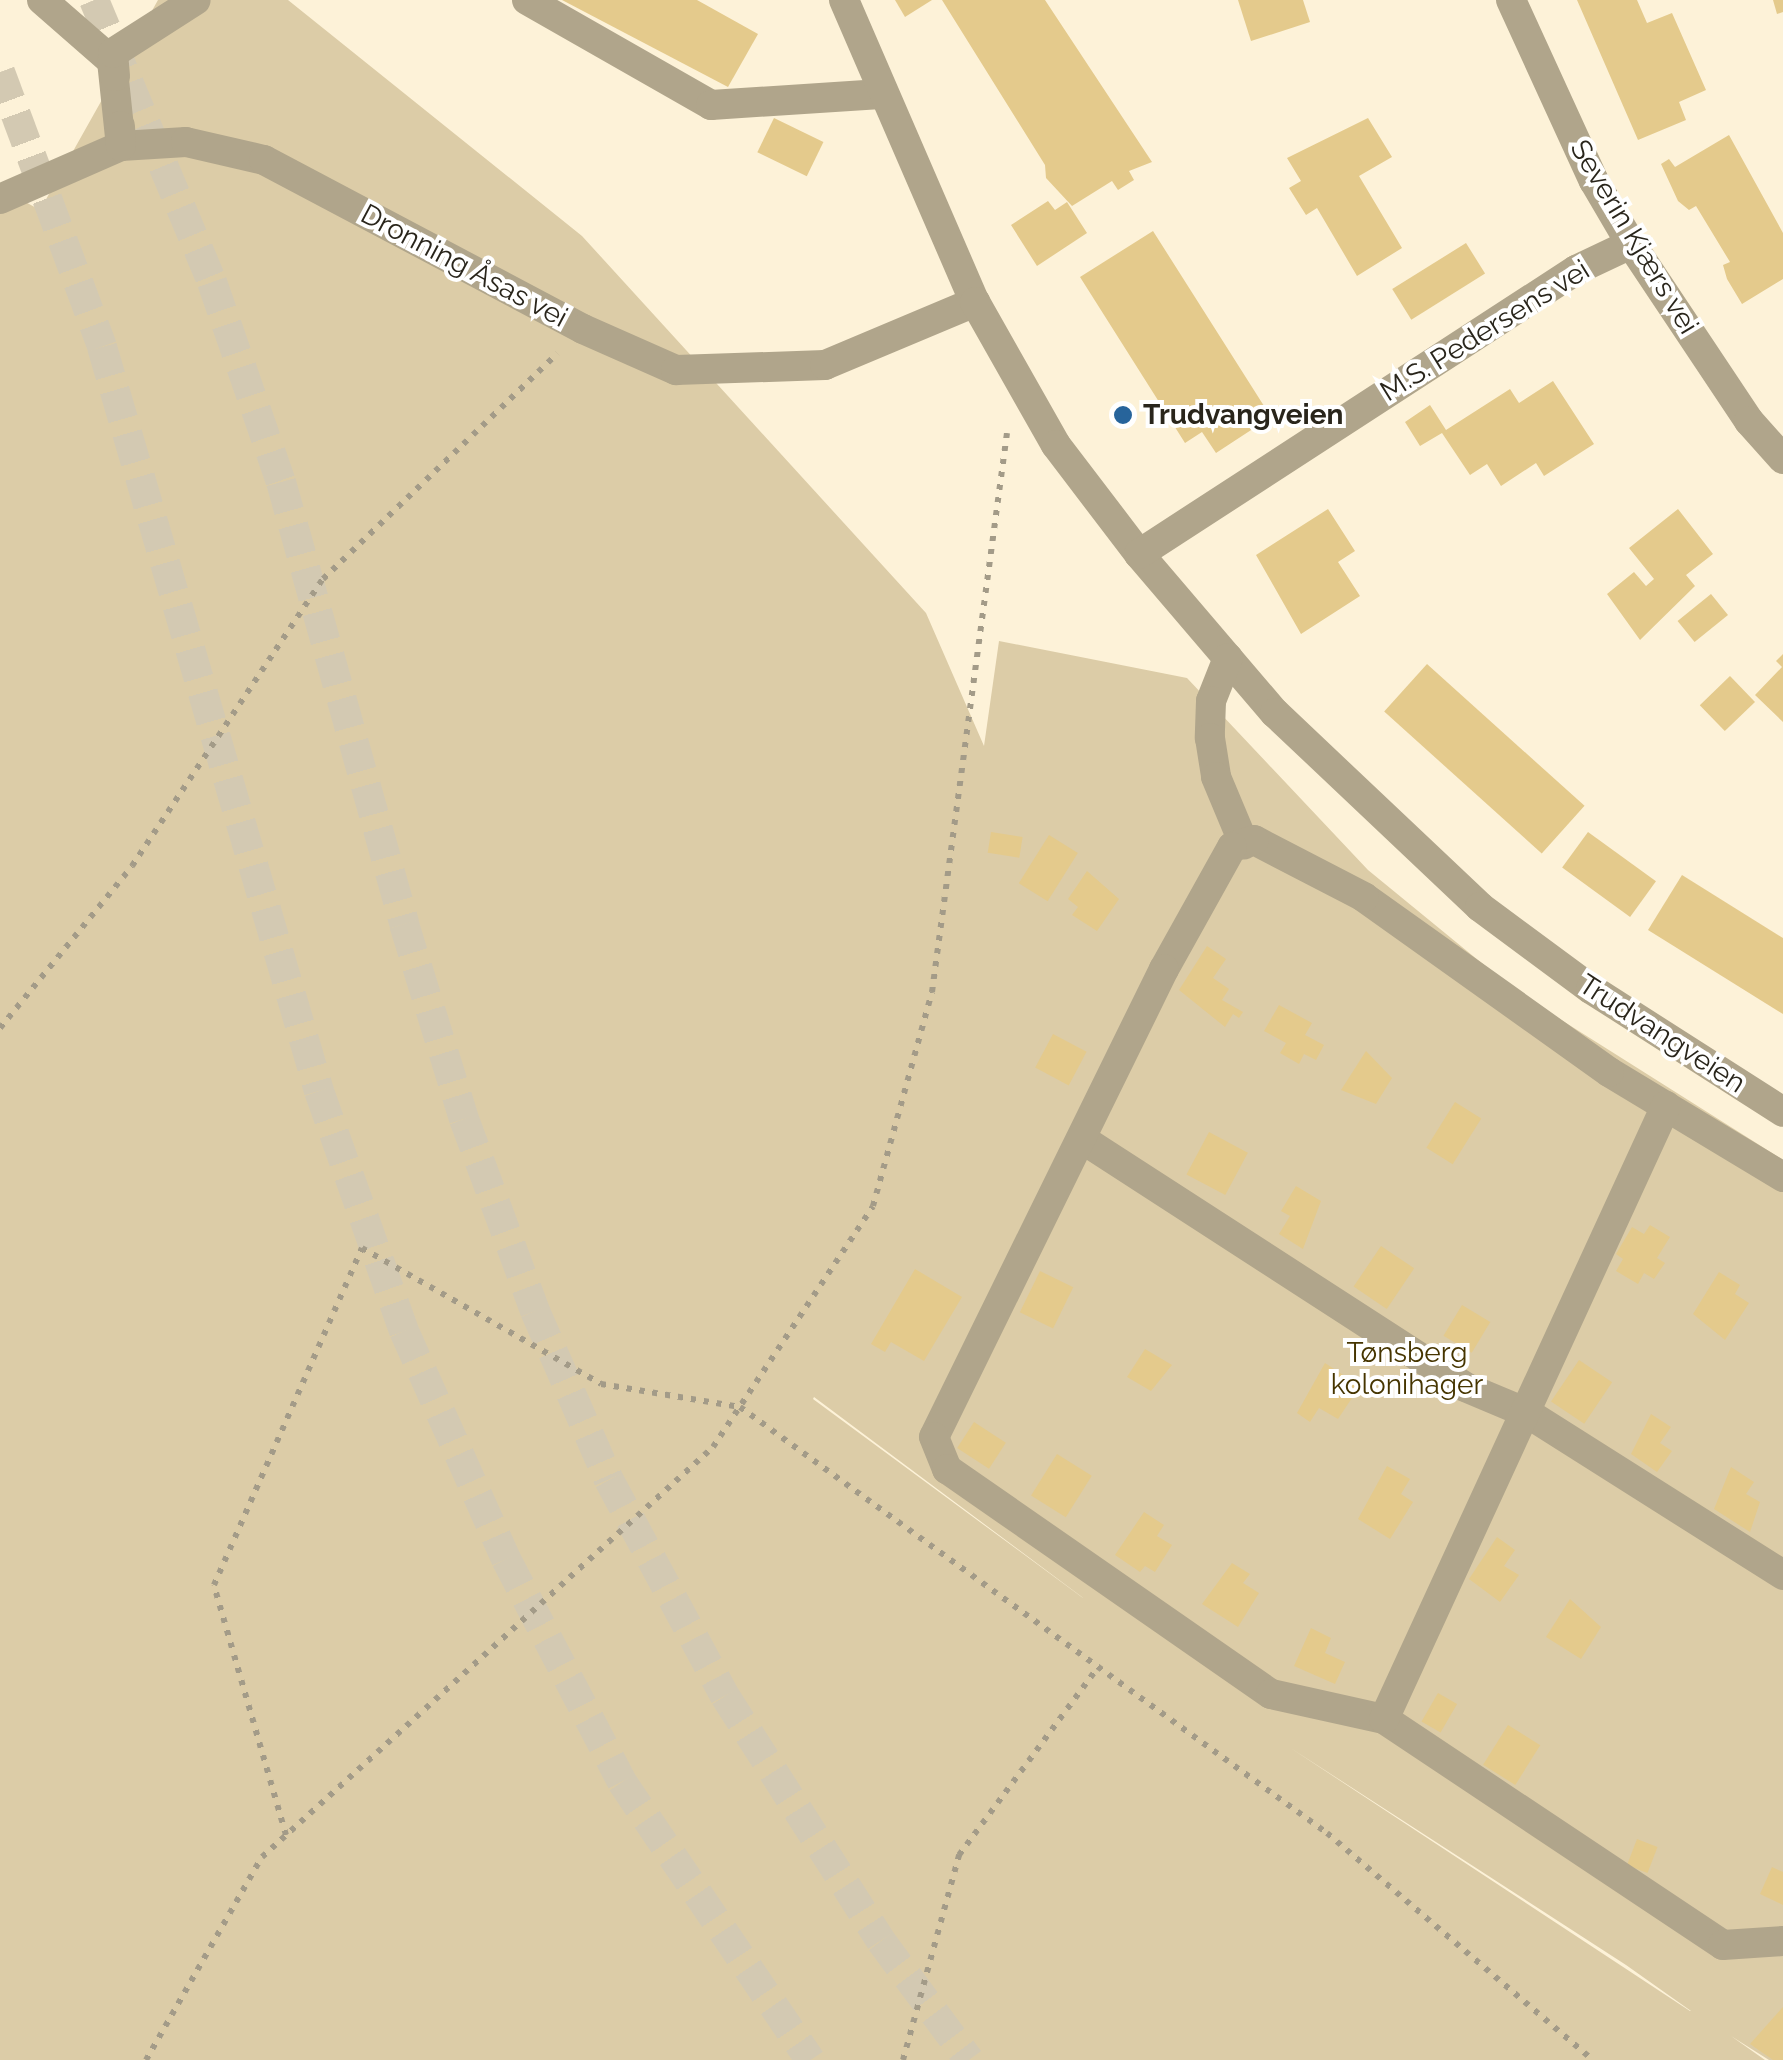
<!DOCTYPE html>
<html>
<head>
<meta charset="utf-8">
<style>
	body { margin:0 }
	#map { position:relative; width:1783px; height:2060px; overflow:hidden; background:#fdf2d8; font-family:Raleway,sans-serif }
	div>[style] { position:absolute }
	.green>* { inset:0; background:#dccca7 }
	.building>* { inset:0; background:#e4ca8c; transform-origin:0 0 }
	.major-tunnel>* { height:30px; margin-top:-15px; transform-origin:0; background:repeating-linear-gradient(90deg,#d3c9b2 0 30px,transparent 0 45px) }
	.path>* { height:6px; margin-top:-3px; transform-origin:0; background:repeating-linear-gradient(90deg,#a39b88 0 5px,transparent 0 13px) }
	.minor>* { height:30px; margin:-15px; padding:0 15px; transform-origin:15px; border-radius:15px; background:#b0a58b }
	.dots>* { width:28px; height:28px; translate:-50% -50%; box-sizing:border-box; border:5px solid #fff; border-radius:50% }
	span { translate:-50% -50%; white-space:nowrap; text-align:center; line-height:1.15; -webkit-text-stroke:8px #fff; paint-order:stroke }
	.street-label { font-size:28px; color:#29251b }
	.poi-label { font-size:28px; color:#29251b; font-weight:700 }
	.left { translate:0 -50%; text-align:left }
	.park-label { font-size:28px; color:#463500 }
</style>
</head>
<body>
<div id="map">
	<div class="green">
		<i style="clip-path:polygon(evenodd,158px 0,288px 0,582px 236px,926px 613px,984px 746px,999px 641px,1187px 678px,1368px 870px,1517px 992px,1783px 1160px,1783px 2060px,1769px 2060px,1731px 2036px,1765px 2060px,0 2060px,0 188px,40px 210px,158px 0,814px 1397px,1082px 1597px,1083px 1598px,813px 1399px,814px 1397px,158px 0,1289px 1747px,1626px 1965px,1691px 2011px,1690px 2011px,1289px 1747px)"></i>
	</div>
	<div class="building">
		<i style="clip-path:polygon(562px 0,697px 0,758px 34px,728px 87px)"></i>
		<i style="clip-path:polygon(895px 0,932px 0,905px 17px)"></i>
		<i style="clip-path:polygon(942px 0,1045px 0,1152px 162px,1129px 171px,1134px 180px,1118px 190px,1112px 181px,1072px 206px,1046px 178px,1045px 165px)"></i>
		<i style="clip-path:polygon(1238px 0,1303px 0,1310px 22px,1251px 41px)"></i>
		<i style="clip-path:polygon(1577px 0,1637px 0,1647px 23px,1672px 13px,1706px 90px,1679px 102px,1686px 120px,1638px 140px)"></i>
		<i style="clip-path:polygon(1773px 0,1783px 0,1783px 12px,1777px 14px)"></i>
		<i style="left:774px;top:118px;width:55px;height:38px;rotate:26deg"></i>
		<i style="clip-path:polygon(1368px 118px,1392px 157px,1359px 176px,1402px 248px,1357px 276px,1317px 208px,1306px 215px,1289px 188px,1301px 181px,1287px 158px)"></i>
		<i style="clip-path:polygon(1729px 135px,1783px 233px,1783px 279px,1742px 304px,1727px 279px,1723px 265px,1730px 262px,1696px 206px,1689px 210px,1678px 201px,1661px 164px,1669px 159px,1675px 167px)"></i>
		<i style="clip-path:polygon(1048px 201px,1055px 210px,1067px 202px,1087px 233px,1037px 266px,1011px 225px)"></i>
		<i style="clip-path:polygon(1153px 231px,1271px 417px,1216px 453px,1202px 432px,1185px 443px,1080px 277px)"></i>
		<i style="left:1466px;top:243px;width:36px;height:87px;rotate:58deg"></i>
		<i style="clip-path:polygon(1553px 381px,1594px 444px,1544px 476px,1536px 463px,1501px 486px,1487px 464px,1470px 475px,1442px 433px,1420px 446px,1405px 422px,1430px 405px,1446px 430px,1510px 389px,1519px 403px)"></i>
		<i style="clip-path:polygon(1328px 509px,1355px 551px,1338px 562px,1360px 596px,1301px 634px,1256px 555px)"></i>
		<i style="clip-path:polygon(1678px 509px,1713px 554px,1686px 575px,1695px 586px,1640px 640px,1607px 594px,1634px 572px,1646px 586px,1654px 579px,1629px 548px)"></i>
		<i style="left:1711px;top:594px;width:27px;height:43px;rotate:51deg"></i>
		<i style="clip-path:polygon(1783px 654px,1783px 722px,1755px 695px,1782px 667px,1776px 661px)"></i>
		<i style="left:1427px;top:664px;width:212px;height:64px;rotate:42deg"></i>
		<i style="left:1730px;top:676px;width:36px;height:42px;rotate:46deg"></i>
		<i style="left:991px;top:832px;width:32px;height:21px;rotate:9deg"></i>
		<i style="left:1588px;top:832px;width:84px;height:44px;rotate:36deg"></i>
		<i style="left:1049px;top:835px;width:34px;height:57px;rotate:32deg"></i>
		<i style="clip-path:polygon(1087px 871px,1119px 899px,1097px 931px,1072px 915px,1078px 907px,1068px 899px)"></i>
		<i style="clip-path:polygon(1682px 875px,1783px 938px,1783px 1014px,1648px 930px)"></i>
		<i style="clip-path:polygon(1207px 946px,1226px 959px,1213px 978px,1229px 989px,1222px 1000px,1243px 1012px,1239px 1018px,1233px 1014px,1225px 1027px,1179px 990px)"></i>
		<i style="clip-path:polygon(1279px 1005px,1312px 1023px,1305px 1035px,1324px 1045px,1316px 1060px,1304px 1054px,1299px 1064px,1280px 1053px,1286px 1043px,1264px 1031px)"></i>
		<i style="left:1053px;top:1034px;width:38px;height:38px;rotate:28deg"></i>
		<i style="clip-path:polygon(1366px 1051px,1392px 1078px,1376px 1104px,1341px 1090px)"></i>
		<i style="left:1455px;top:1102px;width:31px;height:54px;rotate:32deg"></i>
		<i style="left:1209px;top:1132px;width:44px;height:48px;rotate:28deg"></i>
		<i style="clip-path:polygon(1296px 1186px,1321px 1201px,1303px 1249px,1279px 1234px,1290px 1216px,1281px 1211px)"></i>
		<i style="clip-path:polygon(1650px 1225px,1670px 1237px,1657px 1258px,1665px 1263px,1654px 1279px,1644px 1273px,1638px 1284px,1616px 1271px,1623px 1259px,1616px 1254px,1632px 1227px,1644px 1234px)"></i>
		<i style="left:1381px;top:1246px;width:40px;height:49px;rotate:34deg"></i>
		<i style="clip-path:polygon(915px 1269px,962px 1297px,924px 1361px,891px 1342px,885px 1352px,871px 1344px)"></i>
		<i style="left:1040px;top:1271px;width:37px;height:46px;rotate:26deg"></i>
		<i style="clip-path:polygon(1719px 1272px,1740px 1285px,1735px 1294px,1749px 1303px,1725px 1340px,1693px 1314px)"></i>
		<i style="left:1462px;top:1305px;width:33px;height:36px;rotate:31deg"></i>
		<i style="clip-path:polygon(1145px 1349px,1172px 1365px,1151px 1391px,1127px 1377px)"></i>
		<i style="left:1579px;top:1360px;width:40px;height:50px;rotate:34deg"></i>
		<i style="clip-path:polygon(1325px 1363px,1360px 1386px,1338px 1419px,1319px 1408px,1310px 1422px,1297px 1413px)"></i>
		<i style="clip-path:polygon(1651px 1414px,1671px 1427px,1660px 1443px,1672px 1451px,1657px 1472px,1631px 1454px)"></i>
		<i style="left:974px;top:1422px;width:38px;height:31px;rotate:33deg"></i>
		<i style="left:1057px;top:1454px;width:41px;height:49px;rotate:32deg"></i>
		<i style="clip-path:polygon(1387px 1466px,1410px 1479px,1401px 1494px,1413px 1502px,1390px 1539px,1358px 1519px)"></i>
		<i style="clip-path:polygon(1731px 1467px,1754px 1482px,1746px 1494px,1760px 1502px,1750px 1532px,1714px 1509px)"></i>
		<i style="clip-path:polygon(1144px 1512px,1164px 1525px,1157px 1536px,1172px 1545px,1155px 1572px,1145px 1566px,1140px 1572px,1115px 1555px)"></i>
		<i style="clip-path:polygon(1497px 1537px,1515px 1550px,1504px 1566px,1519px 1575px,1500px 1602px,1469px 1579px)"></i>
		<i style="clip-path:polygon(1232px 1563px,1250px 1574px,1243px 1583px,1259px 1593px,1238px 1627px,1202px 1604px)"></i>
		<i style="clip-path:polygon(1570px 1599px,1601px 1627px,1581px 1659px,1546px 1637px)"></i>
		<i style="clip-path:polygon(1311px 1628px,1331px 1638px,1325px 1653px,1345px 1662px,1335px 1684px,1294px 1666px)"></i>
		<i style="left:1438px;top:1693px;width:22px;height:33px;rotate:30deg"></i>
		<i style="left:1508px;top:1725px;width:38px;height:47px;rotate:32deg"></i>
		<i style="left:1637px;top:1839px;width:22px;height:28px;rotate:21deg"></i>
		<i style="clip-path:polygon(1772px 1867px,1783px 1872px,1783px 1905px,1760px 1894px)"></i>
		<i style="clip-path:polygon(1783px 2007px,1783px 2060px,1773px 2060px,1750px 2044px)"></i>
	</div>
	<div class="major-tunnel">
		<i style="left:94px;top:0;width:306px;rotate:67.3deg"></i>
		<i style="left:212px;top:282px;width:212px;rotate:71deg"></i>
		<i style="left:281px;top:482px;width:459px;rotate:74.4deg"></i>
		<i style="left:404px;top:924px;width:204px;rotate:72.9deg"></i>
		<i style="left:464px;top:1119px;width:205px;rotate:69.7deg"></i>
		<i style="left:535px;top:1311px;width:184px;rotate:66.4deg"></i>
		<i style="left:609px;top:1480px;width:245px;rotate:61.8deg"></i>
		<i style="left:725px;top:1696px;width:290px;rotate:57.5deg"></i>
		<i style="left:881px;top:1941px;width:148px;rotate:53.5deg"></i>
		<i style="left:0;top:72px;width:293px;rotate:69.6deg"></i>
		<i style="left:102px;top:347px;width:775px;rotate:73.74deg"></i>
		<i style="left:319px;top:1091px;width:255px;rotate:70.5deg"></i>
		<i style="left:404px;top:1331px;width:250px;rotate:65.9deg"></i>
		<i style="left:506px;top:1559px;width:251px;rotate:62.5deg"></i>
		<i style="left:622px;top:1782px;width:336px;rotate:55.9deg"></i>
	</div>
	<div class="path">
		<i style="left:0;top:1028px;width:209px;rotate:-50.8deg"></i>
		<i style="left:132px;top:866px;width:345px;rotate:-56.4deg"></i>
		<i style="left:323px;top:579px;width:325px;rotate:-43.9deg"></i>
		<i style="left:286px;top:1835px;width:260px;rotate:-106.1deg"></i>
		<i style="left:214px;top:1585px;width:368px;rotate:-66.3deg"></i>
		<i style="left:362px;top:1248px;width:275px;rotate:29.6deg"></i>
		<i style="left:601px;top:1384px;width:141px;rotate:9.4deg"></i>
		<i style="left:740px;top:1407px;width:725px;rotate:35.97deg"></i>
		<i style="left:1327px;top:1833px;width:350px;rotate:40.5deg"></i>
		<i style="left:146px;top:2060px;width:234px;rotate:-60.3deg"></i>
		<i style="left:262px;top:1857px;width:610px;rotate:-42.27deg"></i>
		<i style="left:713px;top:1447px;width:289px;rotate:-56.4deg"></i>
		<i style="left:873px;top:1206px;width:222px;rotate:-74.6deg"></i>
		<i style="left:932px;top:992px;width:564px;rotate:-82.36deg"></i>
		<i style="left:903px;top:2060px;width:213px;rotate:-74.7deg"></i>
		<i style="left:959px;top:1855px;width:230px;rotate:-53.5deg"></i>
	</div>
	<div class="minor">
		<i style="left:42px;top:0;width:93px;rotate:41.1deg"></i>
		<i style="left:112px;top:61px;width:85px;rotate:84deg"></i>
		<i style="left:121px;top:146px;width:65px;rotate:-3.5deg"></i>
		<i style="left:186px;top:142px;width:80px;rotate:13deg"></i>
		<i style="left:264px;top:160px;width:361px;rotate:27.9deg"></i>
		<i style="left:583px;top:329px;width:102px;rotate:23.8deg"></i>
		<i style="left:676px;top:370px;width:149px;rotate:-1.9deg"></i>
		<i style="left:825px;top:365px;width:163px;rotate:-22.8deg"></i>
		<i style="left:527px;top:0;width:212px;rotate:29.7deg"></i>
		<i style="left:711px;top:105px;width:170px;rotate:-3.7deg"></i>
		<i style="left:844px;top:0;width:329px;rotate:66.6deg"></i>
		<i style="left:975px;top:302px;width:164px;rotate:60.5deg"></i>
		<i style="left:1056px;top:445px;width:137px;rotate:52.7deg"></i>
		<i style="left:1139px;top:554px;width:209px;rotate:49.5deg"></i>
		<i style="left:1275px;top:713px;width:282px;rotate:43.4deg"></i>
		<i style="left:1480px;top:907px;width:138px;rotate:36.5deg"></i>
		<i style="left:1591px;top:989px;width:228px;rotate:32.6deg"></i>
		<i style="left:1511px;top:0;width:199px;rotate:65.4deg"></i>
		<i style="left:1594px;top:181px;width:73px;rotate:59.6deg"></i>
		<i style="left:1631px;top:244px;width:213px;rotate:56.3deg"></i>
		<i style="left:1749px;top:421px;width:51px;rotate:48.2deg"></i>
		<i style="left:115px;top:76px;width:23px;rotate:-95deg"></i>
		<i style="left:113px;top:53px;width:98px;rotate:-32.6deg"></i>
		<i style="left:0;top:199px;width:132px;rotate:-23.7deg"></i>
		<i style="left:121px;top:146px;width:20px;rotate:-93deg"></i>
		<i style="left:1139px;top:554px;width:521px;rotate:-33.02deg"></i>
		<i style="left:1576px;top:270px;width:61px;rotate:-25.3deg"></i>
		<i style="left:1228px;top:658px;width:46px;rotate:111.6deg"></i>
		<i style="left:1211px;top:701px;width:37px;rotate:92deg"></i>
		<i style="left:1210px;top:738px;width:39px;rotate:81deg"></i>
		<i style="left:1216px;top:777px;width:73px;rotate:67.3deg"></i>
		<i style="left:1082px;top:1139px;width:456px;rotate:32.9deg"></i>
		<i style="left:1465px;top:1387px;width:67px;rotate:22.8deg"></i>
		<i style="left:1527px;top:1413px;width:303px;rotate:32.3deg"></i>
		<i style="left:1783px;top:1177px;width:203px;rotate:-148.9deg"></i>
		<i style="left:1609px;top:1072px;width:301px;rotate:-144.5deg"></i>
		<i style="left:1364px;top:897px;width:124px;rotate:-152.6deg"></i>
		<i style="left:1254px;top:840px;width:23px;rotate:162deg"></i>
		<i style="left:1232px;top:847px;width:140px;rotate:119.1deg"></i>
		<i style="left:1164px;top:969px;width:521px;rotate:116.17deg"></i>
		<i style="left:934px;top:1437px;width:35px;rotate:68deg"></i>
		<i style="left:947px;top:1469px;width:394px;rotate:34.8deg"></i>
		<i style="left:1271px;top:1694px;width:116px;rotate:12.5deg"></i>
		<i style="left:1384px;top:1719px;width:407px;rotate:33.7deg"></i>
		<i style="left:1723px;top:1945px;width:60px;rotate:-3.8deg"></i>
		<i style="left:1384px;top:1719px;width:675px;rotate:-65.3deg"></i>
	</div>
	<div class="dots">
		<i style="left:1123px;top:415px;background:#27649b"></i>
	</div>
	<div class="street-label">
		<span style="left:1634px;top:237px;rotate:59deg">Severin Kjærs vei</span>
		<span style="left:464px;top:266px;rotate:28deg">Dronning Åsas vei</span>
		<span style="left:1485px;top:331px;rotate:-32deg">M.S. Pedersens vei</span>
		<span style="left:1662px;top:1034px;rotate:33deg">Trudvangveien</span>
	</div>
	<div class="poi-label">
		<span class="left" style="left:1143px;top:415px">Trudvangveien</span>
	</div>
	<div class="park-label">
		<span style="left:1407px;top:1369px">Tønsberg<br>kolonihager</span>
	</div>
</div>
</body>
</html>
